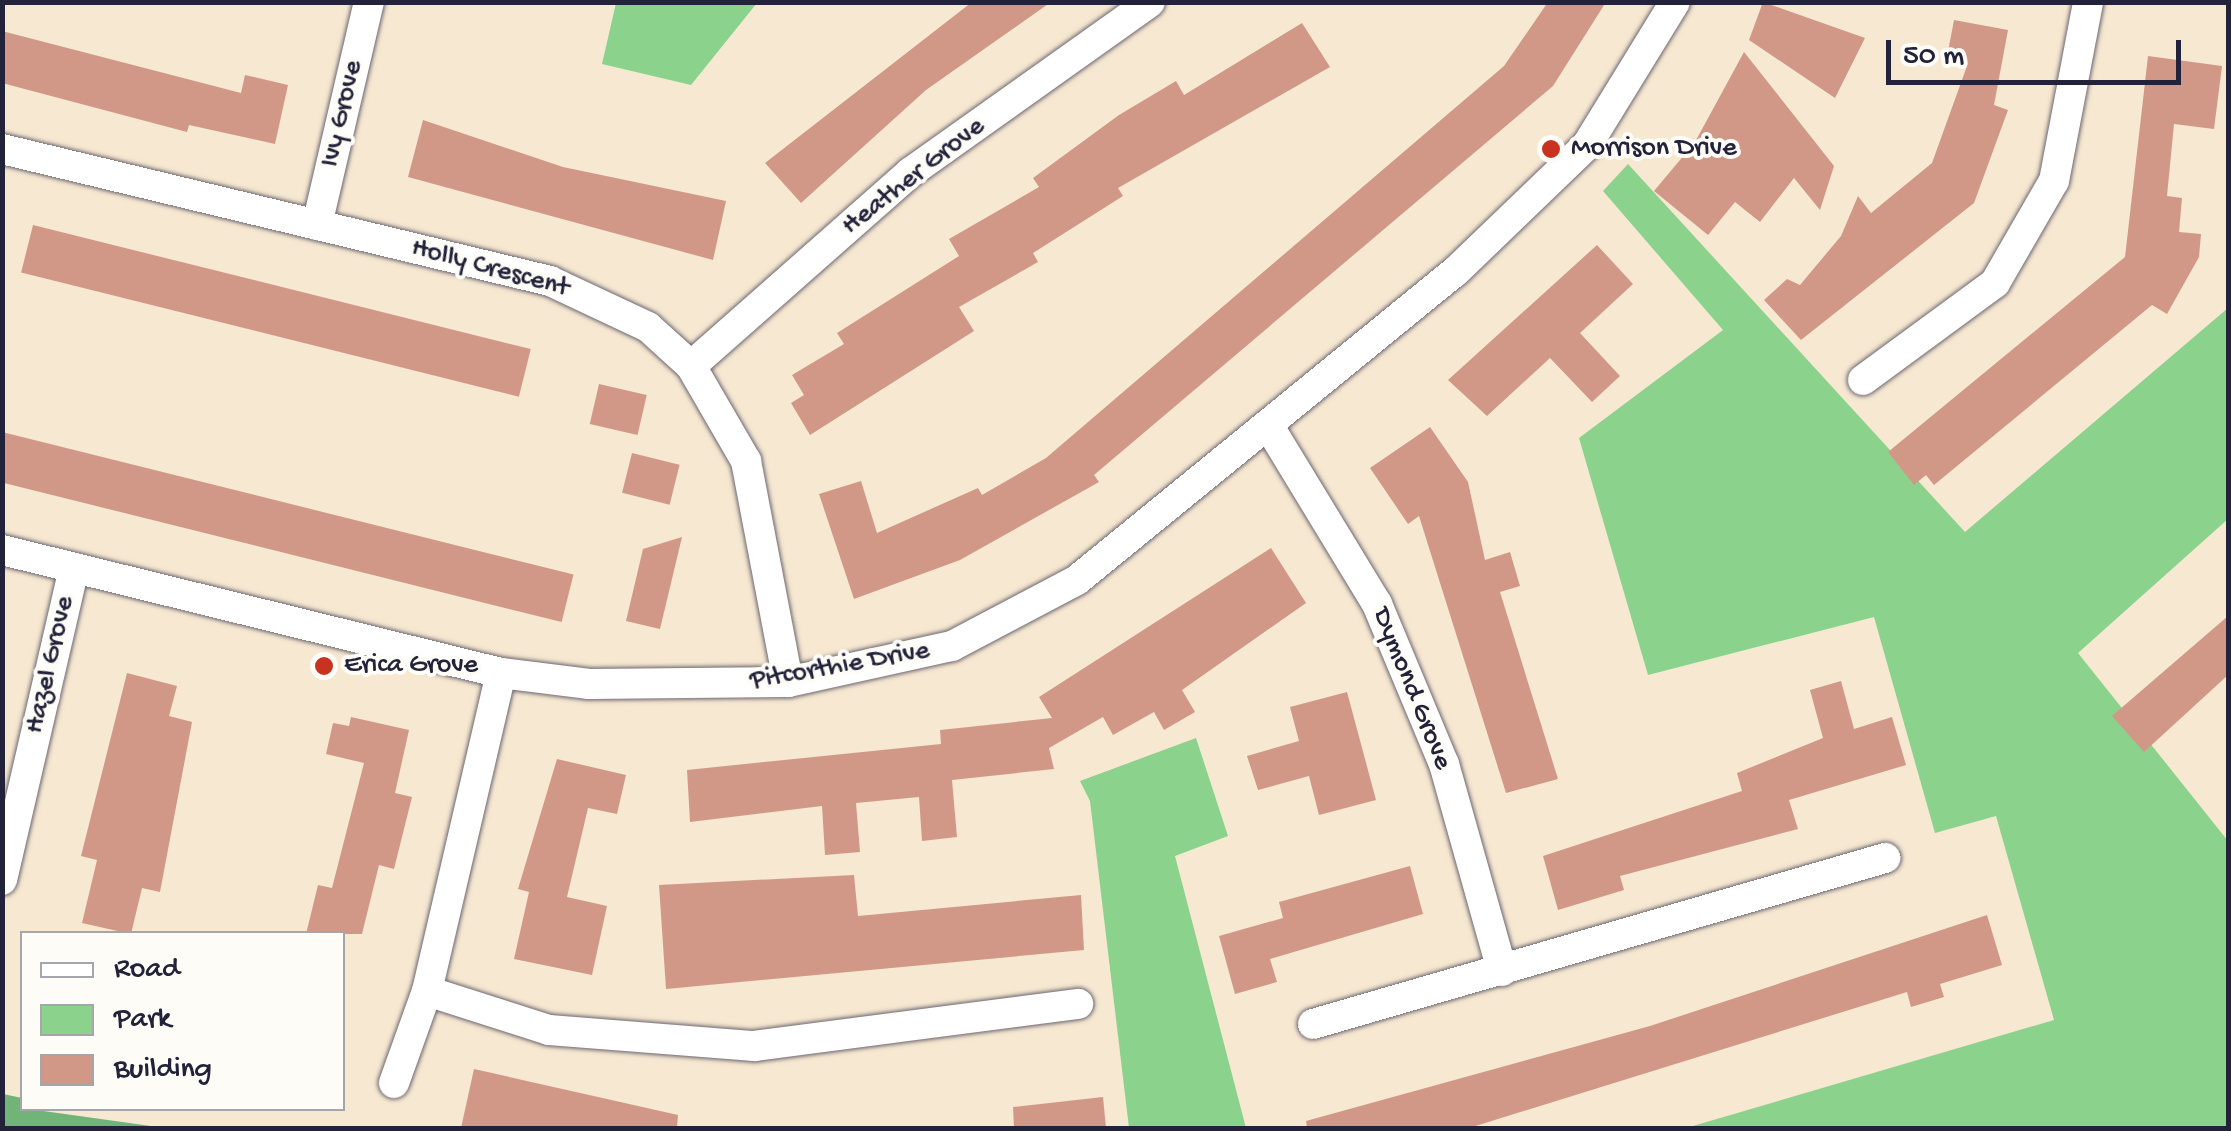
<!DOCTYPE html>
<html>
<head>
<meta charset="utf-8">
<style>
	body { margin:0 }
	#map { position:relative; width:2231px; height:1131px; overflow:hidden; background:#f7e8d2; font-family:"Gochi Hand",sans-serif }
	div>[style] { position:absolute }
	.green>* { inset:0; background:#8bd28d }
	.forest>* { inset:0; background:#70b478 }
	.building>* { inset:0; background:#d19888; transform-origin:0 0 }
	.roads { filter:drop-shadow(0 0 2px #6d6770) drop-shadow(0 0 2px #6d6770) }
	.street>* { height:30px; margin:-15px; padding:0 15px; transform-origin:15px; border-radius:15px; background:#fff }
	.dots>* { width:28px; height:28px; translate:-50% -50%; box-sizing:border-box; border:5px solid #fdfcf7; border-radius:50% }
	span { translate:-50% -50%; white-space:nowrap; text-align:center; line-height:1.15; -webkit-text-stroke:8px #fdfcf7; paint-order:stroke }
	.street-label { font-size:28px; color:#22223b }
	.poi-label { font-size:28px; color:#22223b }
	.left { translate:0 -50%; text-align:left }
	.frame { position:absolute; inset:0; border:5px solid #22223b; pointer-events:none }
	.legend { position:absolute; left:20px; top:931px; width:325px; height:180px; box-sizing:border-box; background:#fdfcf7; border:2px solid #a5a5ac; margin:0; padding:12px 18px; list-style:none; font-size:30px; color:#22223b }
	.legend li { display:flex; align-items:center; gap:20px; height:50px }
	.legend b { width:50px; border:2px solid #a5a5ac }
	.scale { position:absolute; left:1886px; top:40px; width:295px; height:45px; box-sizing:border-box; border:5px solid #22223b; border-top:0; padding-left:12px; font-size:30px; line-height:35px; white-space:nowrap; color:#22223b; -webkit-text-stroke:8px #fdfcf7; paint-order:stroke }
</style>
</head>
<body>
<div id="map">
	<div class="green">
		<i style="clip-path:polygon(616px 3px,616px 2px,757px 3px,691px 85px,602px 64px)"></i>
		<i style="clip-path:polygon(1628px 164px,1965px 532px,2228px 308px,2228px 519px,2078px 653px,2228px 841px,2228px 1128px,1686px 1128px,2054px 1020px,1996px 816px,1935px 833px,1874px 617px,1648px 675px,1579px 438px,1723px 330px,1603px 191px)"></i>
		<i style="clip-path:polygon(1196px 738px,1228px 836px,1175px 856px,1246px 1128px,1129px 1128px,1090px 801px,1080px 781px)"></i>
	</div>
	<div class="forest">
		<i style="clip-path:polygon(3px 1094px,22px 1098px,22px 1108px,165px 1128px,3px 1128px)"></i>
	</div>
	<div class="building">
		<i style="clip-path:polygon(972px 2px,1051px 2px,926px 90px,801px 203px,765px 163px)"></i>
		<i style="clip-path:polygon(1548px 2px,1606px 2px,1553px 86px,1094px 475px,1099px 482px,960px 560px,854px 599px,819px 494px,861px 481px,877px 533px,978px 488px,982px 495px,1046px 458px,1504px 66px)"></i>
		<i style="clip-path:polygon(1763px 2px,1865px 38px,1835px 98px,1749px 40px)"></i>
		<i style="clip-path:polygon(1954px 20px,2008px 30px,1994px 105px,2008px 110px,1974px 203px,1801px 340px,1764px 300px,1787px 279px,1800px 285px,1841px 236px,1858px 196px,1871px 213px,1932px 163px,1967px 66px,1946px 62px)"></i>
		<i style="clip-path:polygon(1302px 23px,1330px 67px,1118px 188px,1123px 196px,1033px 253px,1038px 262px,959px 307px,974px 331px,810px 435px,791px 403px,804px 395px,792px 375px,844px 344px,837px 333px,959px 256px,949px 239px,1039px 187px,1033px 178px,1119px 115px,1176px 81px,1184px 95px)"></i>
		<i style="clip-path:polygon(2px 31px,241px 93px,245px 75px,288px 85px,275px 144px,189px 125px,187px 132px,2px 83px)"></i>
		<i style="clip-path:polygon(1744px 52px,1834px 166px,1820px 210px,1794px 178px,1760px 222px,1735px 202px,1708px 235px,1654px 191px,1695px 142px)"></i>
		<i style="clip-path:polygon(2148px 56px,2222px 66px,2214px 129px,2174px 124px,2167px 196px,2182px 198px,2179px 232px,2201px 234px,2199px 257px,2167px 314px,2152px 305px,1934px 485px,1926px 475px,1914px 485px,1888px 452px,2125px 257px)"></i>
		<i style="clip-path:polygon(423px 120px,563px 167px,726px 201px,713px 260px,408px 177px)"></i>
		<i style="left:33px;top:225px;width:513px;height:49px;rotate:14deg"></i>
		<i style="clip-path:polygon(1597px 245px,1633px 284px,1580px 333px,1620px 376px,1592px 402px,1550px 358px,1487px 416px,1448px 380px)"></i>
		<i style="left:599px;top:384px;width:49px;height:41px;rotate:13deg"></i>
		<i style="clip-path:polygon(1430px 427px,1468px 482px,1485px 560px,1510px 552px,1520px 586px,1500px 592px,1558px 779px,1506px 793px,1419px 516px,1408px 524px,1370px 468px)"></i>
		<i style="left:2px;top:432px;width:589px;height:49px;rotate:14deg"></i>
		<i style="left:632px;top:453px;width:49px;height:41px;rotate:14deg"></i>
		<i style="clip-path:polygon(682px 537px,660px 629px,626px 621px,643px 549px)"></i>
		<i style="clip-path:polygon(1271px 548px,1306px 603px,1182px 690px,1195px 712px,1164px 730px,1154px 712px,1113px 735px,1103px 717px,1049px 748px,1054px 769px,952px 780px,957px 837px,922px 841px,919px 797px,856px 803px,860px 852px,825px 855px,822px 806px,690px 822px,687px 770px,941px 744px,940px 730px,1052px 718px,1039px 697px)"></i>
		<i style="clip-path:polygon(2228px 616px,2228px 675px,2144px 752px,2112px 716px)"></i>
		<i style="clip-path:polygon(127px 673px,177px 686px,169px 716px,192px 722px,160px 892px,142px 888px,131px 934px,82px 923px,97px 860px,81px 856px)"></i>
		<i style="clip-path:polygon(1841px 681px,1854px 729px,1892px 717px,1906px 765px,1789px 800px,1798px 829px,1620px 876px,1624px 890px,1558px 910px,1543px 856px,1742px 791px,1737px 773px,1823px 738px,1810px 690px)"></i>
		<i style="clip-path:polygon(1347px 692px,1376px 800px,1319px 815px,1309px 776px,1258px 790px,1247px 756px,1299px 741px,1290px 707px)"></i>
		<i style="clip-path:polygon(351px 717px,409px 730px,395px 793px,412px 797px,394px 869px,379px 865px,362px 934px,306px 934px,318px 885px,332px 888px,364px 763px,326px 754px,333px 723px,349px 726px)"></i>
		<i style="clip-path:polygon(557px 759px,626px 775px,617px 814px,588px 808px,567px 897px,607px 906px,592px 975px,514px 959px,529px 892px,518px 889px)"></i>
		<i style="clip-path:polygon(1410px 866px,1423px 914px,1270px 959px,1277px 982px,1235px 994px,1219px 936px,1283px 918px,1279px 902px)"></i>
		<i style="clip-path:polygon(854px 875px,858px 916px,1081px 895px,1084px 950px,666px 989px,659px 885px)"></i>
		<i style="clip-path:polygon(1987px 915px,2002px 965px,1940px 984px,1944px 997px,1911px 1007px,1907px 992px,1469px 1128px,1307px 1128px,1306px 1121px,1650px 1026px)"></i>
		<i style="clip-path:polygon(474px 1069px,678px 1115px,677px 1128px,461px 1128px)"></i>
		<i style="clip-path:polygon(1103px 1097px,1106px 1128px,1014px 1128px,1013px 1107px)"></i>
	</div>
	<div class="roads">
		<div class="street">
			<i style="left:2px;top:149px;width:564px;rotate:13.54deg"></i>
			<i style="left:550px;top:281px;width:108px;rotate:25.1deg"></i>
			<i style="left:648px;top:327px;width:58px;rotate:42.2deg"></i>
			<i style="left:691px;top:366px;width:110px;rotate:59.9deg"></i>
			<i style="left:746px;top:461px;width:225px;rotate:79.2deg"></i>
			<i style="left:317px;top:225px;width:229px;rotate:-76.9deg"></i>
			<i style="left:691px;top:366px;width:293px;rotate:-41.4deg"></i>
			<i style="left:911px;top:172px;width:293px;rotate:-35.4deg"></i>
			<i style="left:1863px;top:380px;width:164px;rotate:-36.3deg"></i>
			<i style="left:1995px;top:283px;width:118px;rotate:-60deg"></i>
			<i style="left:2054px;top:181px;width:182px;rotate:-79.2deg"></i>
			<i style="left:1270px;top:428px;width:206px;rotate:58.7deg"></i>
			<i style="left:1377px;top:604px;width:173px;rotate:67.3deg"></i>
			<i style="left:1444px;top:764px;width:215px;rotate:74.3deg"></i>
			<i style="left:2px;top:550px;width:514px;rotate:13.85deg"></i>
			<i style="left:501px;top:673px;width:89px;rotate:7.1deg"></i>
			<i style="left:589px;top:684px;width:199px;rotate:-0.6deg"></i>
			<i style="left:788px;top:682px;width:168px;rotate:-12.4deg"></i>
			<i style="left:952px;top:646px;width:141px;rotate:-27.8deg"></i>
			<i style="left:1077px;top:580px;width:488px;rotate:-39.2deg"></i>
			<i style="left:1455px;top:272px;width:183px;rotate:-43.9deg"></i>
			<i style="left:1587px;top:145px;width:168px;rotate:-58.4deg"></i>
			<i style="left:501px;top:673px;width:326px;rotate:103.1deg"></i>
			<i style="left:427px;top:991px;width:128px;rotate:17.7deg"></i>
			<i style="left:549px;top:1030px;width:206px;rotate:4.5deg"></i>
			<i style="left:754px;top:1046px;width:327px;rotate:-7.4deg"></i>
			<i style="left:2px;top:880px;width:320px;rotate:-77deg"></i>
			<i style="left:1313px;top:1024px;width:596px;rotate:-16.18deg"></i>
			<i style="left:394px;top:1083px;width:98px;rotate:-70.3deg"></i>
		</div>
	</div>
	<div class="dots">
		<i style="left:1551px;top:149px;background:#c8321e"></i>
		<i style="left:324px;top:666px;background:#c8321e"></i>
	</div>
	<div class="street-label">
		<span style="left:343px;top:114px;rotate:-77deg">Ivy Grove</span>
		<span style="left:914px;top:177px;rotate:-38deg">Heather Grove</span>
		<span style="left:490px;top:269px;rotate:15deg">Holly Crescent</span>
		<span style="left:51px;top:665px;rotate:-77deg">Hazel Grove</span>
		<span style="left:840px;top:667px;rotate:-10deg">Pitcorthie Drive</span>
		<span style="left:1411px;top:689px;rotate:68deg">Dymond Grove</span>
	</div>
	<div class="poi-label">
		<span class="left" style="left:1571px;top:149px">Morrison Drive</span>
		<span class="left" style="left:344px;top:666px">Erica Grove</span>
	</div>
	<div class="frame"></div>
	<ul class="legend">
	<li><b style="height:12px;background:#fff"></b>Road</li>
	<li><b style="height:28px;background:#8bd28d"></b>Park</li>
	<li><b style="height:28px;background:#d19888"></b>Building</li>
	</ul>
	<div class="scale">50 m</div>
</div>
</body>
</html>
